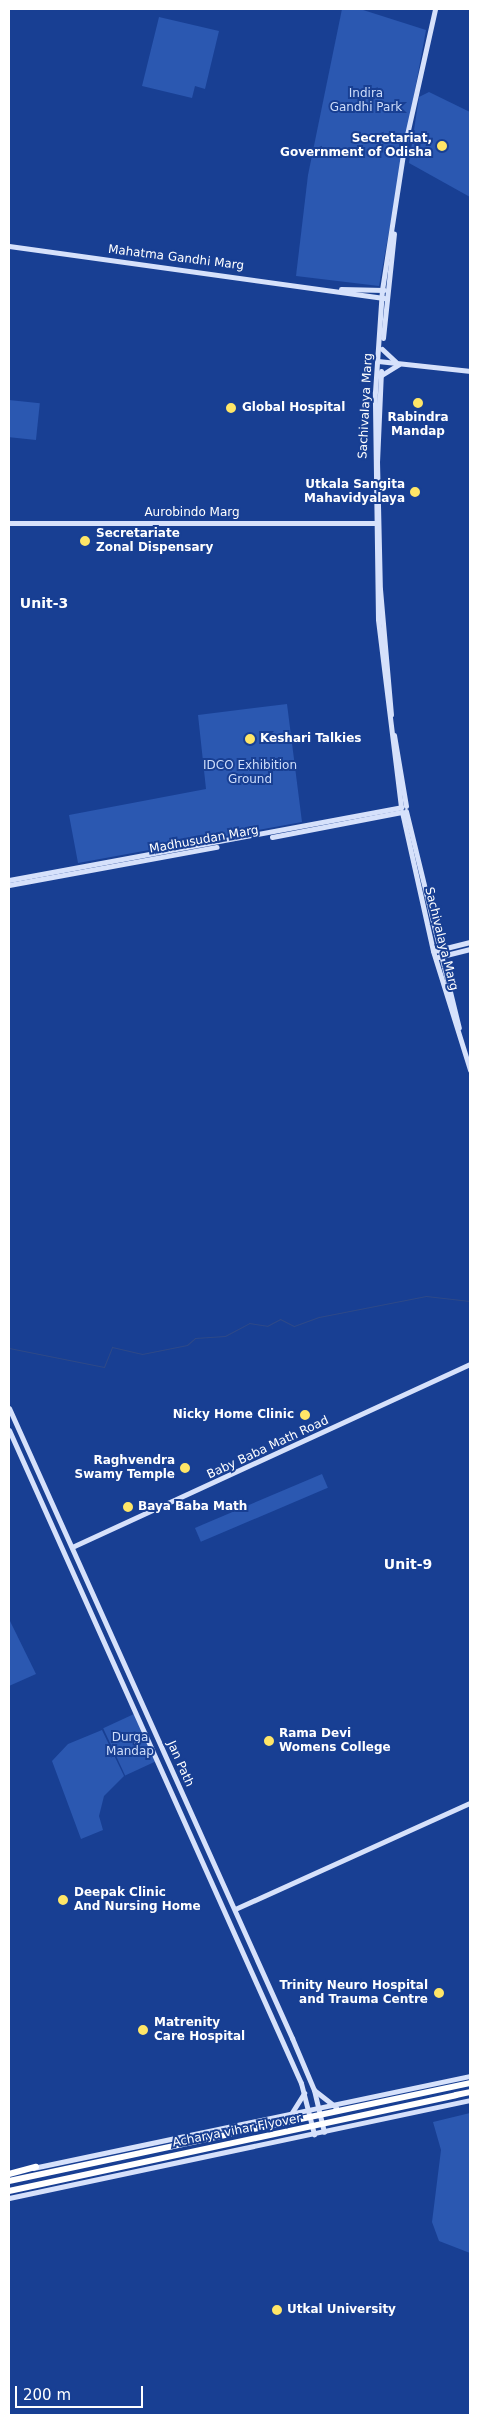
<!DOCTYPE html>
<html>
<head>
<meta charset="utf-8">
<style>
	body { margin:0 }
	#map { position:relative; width:479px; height:2424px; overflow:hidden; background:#183f93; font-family:"DejaVu Sans",sans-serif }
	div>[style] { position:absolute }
	.green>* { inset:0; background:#2b58b1; transform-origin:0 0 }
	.stream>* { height:1px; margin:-0.5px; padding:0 0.5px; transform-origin:0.5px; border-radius:0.5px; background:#2e4988 }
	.secondary>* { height:5px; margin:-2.5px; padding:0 2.5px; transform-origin:2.5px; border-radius:2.5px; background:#d6e1fb }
	.highway>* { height:6px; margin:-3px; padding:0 3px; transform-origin:3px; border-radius:3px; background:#fff }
	.highway-bridge>* { height:6px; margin:-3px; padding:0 3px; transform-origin:3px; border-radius:3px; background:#fff }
	.dots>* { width:14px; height:14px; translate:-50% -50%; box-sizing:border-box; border:2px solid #183f93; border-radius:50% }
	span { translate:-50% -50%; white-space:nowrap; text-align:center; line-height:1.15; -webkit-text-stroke:4px #183f93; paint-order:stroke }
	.park-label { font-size:12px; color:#cfdefb }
	.poi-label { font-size:12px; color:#fff; font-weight:700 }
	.right { translate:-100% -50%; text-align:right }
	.left { translate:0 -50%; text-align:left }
	.street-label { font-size:12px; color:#fff }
	.neighbourhood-label { font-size:14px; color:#fff; font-weight:700 }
	.frame { position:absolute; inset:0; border:10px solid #fff; pointer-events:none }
	.scale { position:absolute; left:15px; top:2386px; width:128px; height:22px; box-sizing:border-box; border:2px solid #fff; border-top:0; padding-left:6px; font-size:15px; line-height:18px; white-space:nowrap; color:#fff; -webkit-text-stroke:4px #183f93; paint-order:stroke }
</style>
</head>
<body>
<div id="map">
	<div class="green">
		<i style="clip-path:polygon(342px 9px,360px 9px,426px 30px,379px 286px,296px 276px,308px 175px)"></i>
		<i style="clip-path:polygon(159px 17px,219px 31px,205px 89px,195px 86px,192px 98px,142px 86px)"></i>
		<i style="clip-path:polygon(429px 92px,470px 112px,470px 197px,409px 163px,419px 97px)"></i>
		<i style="left:9px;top:400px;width:31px;height:37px;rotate:6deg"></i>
		<i style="clip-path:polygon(287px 704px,302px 822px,78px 863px,69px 815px,206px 789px,198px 715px)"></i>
		<i style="left:322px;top:1474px;width:15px;height:138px;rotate:67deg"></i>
		<i style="clip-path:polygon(9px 1619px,36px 1674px,9px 1686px)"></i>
		<i style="left:134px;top:1714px;width:52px;height:34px;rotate:65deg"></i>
		<i style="clip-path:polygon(102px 1730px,124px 1776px,104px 1796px,99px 1816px,103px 1830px,81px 1839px,52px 1761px,68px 1744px)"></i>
		<i style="clip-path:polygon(470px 2113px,470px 2253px,439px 2241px,432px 2222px,441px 2150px,433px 2122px)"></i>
	</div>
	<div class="stream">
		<i style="left:9px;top:1348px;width:97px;rotate:11.3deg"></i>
		<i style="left:104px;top:1367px;width:22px;rotate:-68deg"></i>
		<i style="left:112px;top:1347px;width:31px;rotate:13deg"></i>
		<i style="left:142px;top:1354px;width:46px;rotate:-11.3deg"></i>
		<i style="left:187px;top:1345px;width:11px;rotate:-41deg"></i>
		<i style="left:195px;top:1338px;width:30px;rotate:-4deg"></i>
		<i style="left:225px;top:1336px;width:27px;rotate:-28deg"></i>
		<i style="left:249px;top:1323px;width:18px;rotate:9deg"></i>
		<i style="left:267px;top:1326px;width:15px;rotate:-28deg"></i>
		<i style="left:280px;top:1319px;width:16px;rotate:27deg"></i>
		<i style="left:294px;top:1326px;width:27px;rotate:-20deg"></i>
		<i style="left:319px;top:1317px;width:109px;rotate:-11.1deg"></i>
		<i style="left:426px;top:1296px;width:44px;rotate:6.5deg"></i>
	</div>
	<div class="secondary">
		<i style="left:9px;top:246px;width:380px;rotate:7.9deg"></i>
		<i style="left:341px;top:289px;width:43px;rotate:1.3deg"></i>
		<i style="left:383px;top:338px;width:105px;rotate:-84deg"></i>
		<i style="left:382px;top:349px;width:19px;rotate:43deg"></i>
		<i style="left:378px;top:361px;width:93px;rotate:6.2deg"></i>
		<i style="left:381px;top:371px;width:90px;rotate:92.5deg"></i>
		<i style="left:377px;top:461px;width:128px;rotate:88.7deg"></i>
		<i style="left:380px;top:589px;width:126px;rotate:85deg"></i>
		<i style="left:380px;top:376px;width:22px;rotate:-32deg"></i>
		<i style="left:9px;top:523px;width:366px"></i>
		<i style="left:394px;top:735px;width:72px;rotate:80.4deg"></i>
		<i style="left:406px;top:811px;width:223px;rotate:76.3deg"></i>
		<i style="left:272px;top:837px;width:132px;rotate:-10.9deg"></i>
		<i style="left:402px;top:812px;width:142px;rotate:77.4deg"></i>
		<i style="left:433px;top:951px;width:125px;rotate:72.7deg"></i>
		<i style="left:9px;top:880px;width:399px;rotate:-10.5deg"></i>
		<i style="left:401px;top:807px;width:189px;rotate:-97deg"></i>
		<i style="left:378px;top:619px;width:227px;rotate:-90.8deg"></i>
		<i style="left:375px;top:392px;width:102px;rotate:-86.1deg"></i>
		<i style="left:382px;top:290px;width:144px;rotate:-81.2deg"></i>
		<i style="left:404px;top:148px;width:142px;rotate:-77.4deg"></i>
		<i style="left:9px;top:885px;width:211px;rotate:-10.4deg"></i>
		<i style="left:434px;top:951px;width:37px;rotate:-14deg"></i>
		<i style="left:438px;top:957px;width:33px;rotate:-14deg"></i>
		<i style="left:9px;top:1408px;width:691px;rotate:65.81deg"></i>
		<i style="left:292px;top:2038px;width:56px;rotate:67.1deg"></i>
		<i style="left:314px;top:2090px;width:43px;rotate:76.6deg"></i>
		<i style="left:9px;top:1430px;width:715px;rotate:65.91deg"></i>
		<i style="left:301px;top:2083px;width:53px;rotate:75.7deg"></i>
		<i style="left:72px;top:1547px;width:438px;rotate:-24.7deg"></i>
		<i style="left:235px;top:1909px;width:258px;rotate:-24.3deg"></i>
		<i style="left:314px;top:2090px;width:28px;rotate:38deg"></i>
		<i style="left:291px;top:2114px;width:25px;rotate:-58deg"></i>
		<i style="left:33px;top:2168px;width:447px;rotate:-11.9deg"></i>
		<i style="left:9px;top:2198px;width:471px;rotate:-12deg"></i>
	</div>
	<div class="highway">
		<i style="left:456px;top:2095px;width:14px;rotate:-12deg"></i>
		<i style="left:9px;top:2174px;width:28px;rotate:-15deg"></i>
	</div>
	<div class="highway-bridge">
		<i style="left:9px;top:2181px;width:471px;rotate:-12deg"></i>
		<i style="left:9px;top:2191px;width:457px;rotate:-12.1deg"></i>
	</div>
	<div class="dots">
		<i style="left:442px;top:146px;background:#ffe667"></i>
		<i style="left:418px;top:403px;background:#ffe667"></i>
		<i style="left:231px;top:408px;background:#ffe667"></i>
		<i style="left:415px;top:492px;background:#ffe667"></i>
		<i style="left:85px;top:541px;background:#ffe667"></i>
		<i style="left:250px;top:739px;background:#ffe667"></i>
		<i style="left:305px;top:1415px;background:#ffe667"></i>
		<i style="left:185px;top:1468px;background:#ffe667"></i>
		<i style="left:128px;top:1507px;background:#ffe667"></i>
		<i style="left:269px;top:1741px;background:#ffe667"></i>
		<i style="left:63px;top:1900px;background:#ffe667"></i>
		<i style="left:439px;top:1993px;background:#ffe667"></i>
		<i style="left:143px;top:2030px;background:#ffe667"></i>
		<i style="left:277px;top:2310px;background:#ffe667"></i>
	</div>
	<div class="park-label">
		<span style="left:366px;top:101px">Indira<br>Gandhi Park</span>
		<span style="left:250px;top:773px">IDCO Exhibition<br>Ground</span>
		<span style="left:130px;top:1745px">Durga<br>Mandap</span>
	</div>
	<div class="poi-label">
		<span class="right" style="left:432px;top:146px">Secretariat,<br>Government of Odisha</span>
		<span class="left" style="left:242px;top:408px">Global Hospital</span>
		<span style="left:418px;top:425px">Rabindra<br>Mandap</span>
		<span class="right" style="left:405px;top:492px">Utkala Sangita<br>Mahavidyalaya</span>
		<span class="left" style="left:96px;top:541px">Secretariate<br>Zonal Dispensary</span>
		<span class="left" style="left:260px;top:739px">Keshari Talkies</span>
		<span class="right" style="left:294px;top:1415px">Nicky Home Clinic</span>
		<span class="right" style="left:175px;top:1468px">Raghvendra<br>Swamy Temple</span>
		<span class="left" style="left:138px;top:1507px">Baya Baba Math</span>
		<span class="left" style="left:279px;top:1741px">Rama Devi<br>Womens College</span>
		<span class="left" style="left:74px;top:1900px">Deepak Clinic<br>And Nursing Home</span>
		<span class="right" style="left:428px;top:1993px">Trinity Neuro Hospital<br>and Trauma Centre</span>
		<span class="left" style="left:154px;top:2030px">Matrenity<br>Care Hospital</span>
		<span class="left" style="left:287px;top:2310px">Utkal University</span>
	</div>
	<div class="street-label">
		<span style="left:176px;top:258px;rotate:7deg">Mahatma Gandhi Marg</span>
		<span style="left:366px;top:406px;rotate:-87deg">Sachivalaya Marg</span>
		<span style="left:192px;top:513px">Aurobindo Marg</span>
		<span style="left:204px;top:840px;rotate:-10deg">Madhusudan Marg</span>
		<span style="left:441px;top:939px;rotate:76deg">Sachivalaya Marg</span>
		<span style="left:268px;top:1448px;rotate:-25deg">Baby Baba Math Road</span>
		<span style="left:180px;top:1764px;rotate:66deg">Jan Path</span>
		<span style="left:237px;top:2131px;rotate:-11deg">Acharya vihar Flyover</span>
	</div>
	<div class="neighbourhood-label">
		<span style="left:44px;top:603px">Unit-3</span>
		<span style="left:408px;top:1564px">Unit-9</span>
	</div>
	<div class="frame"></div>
	<div class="scale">200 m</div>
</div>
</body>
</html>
